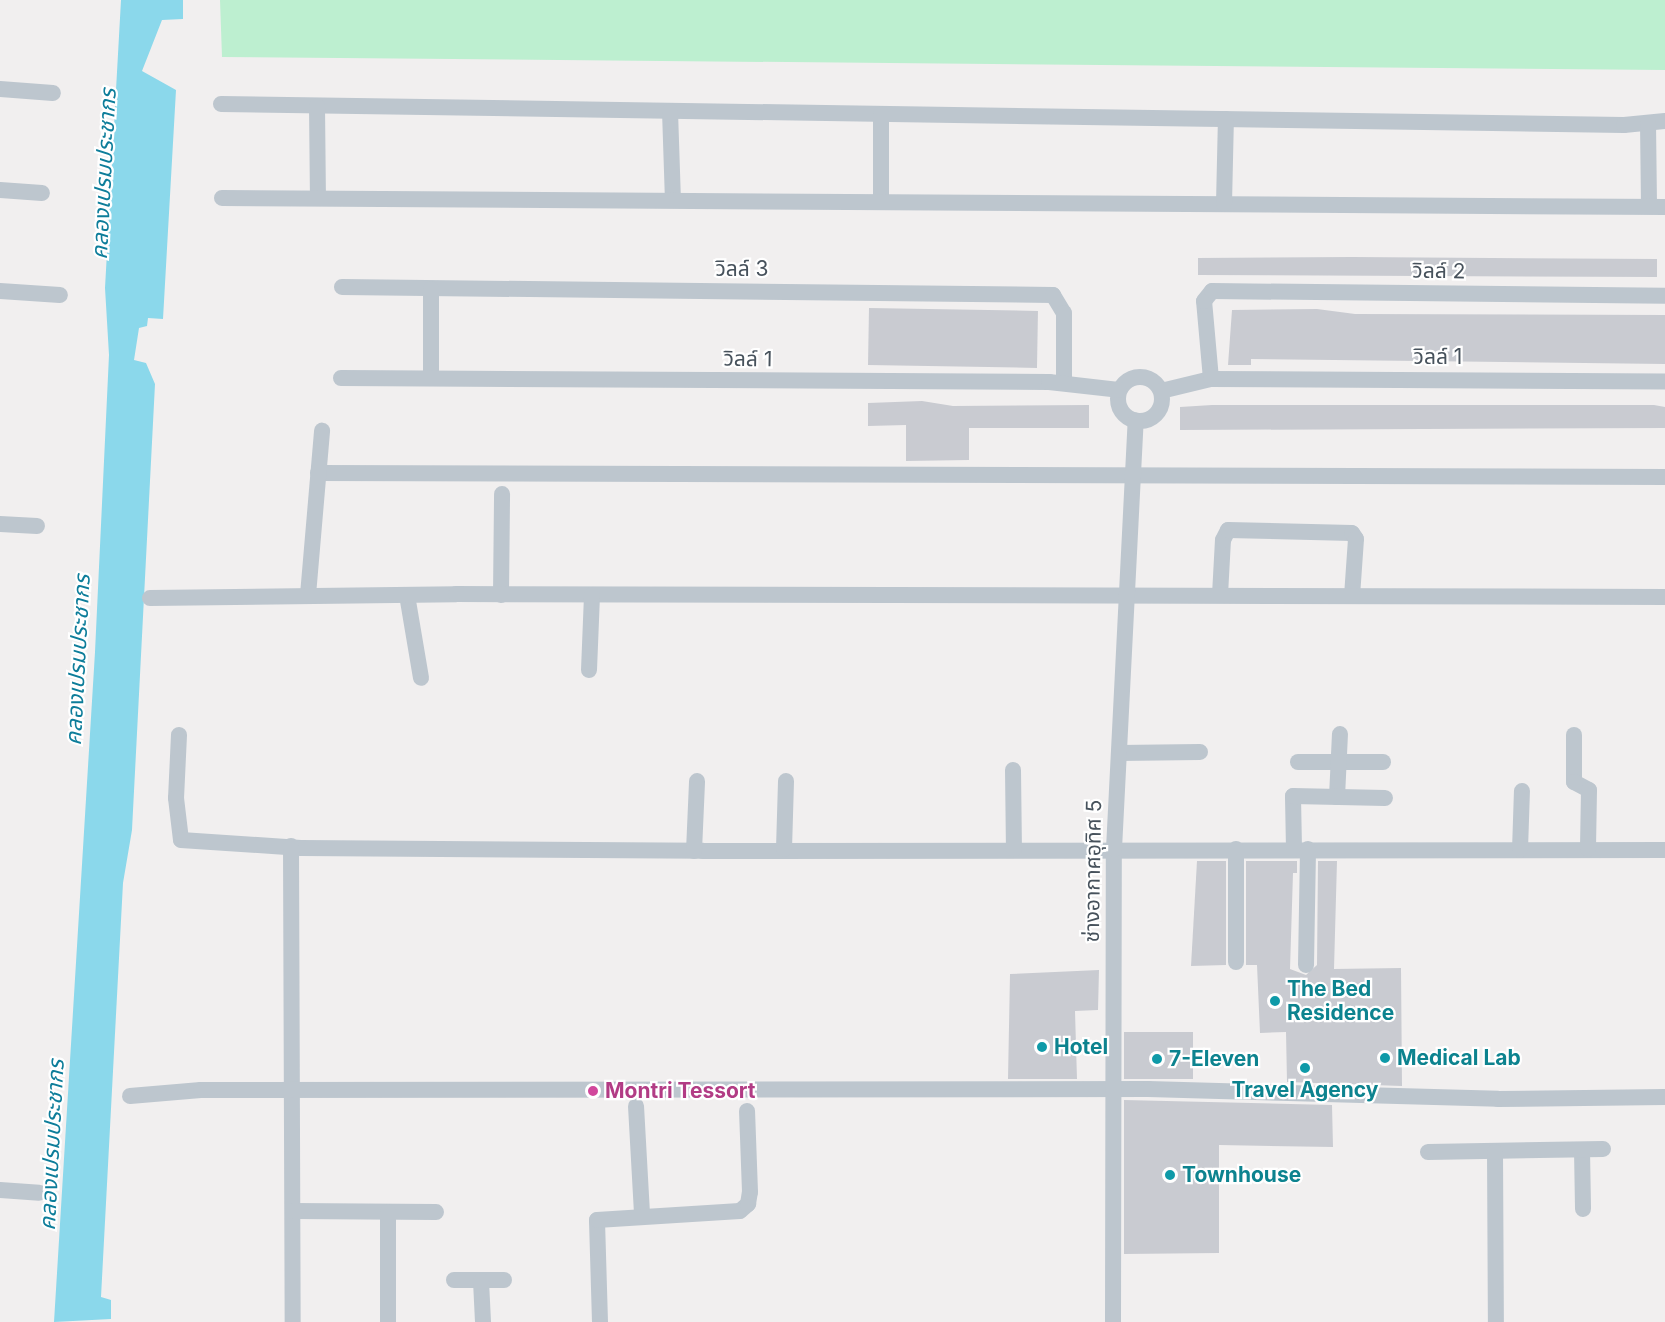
<!DOCTYPE html>
<html>
<head>
<meta charset="utf-8">
<style>
	body { margin:0 }
	#map { position:relative; width:1665px; height:1322px; overflow:hidden; background:#f1efef; font-family:Inter,"Noto Sans Thai",sans-serif }
	div>[style] { position:absolute }
	.green>* { inset:0; background:#bdefd0 }
	.water>* { inset:0; background:#8bd8eb }
	.building>* { inset:0; background:#c9cbd1; transform-origin:0 0 }
	.minor>* { height:16px; margin:-8px; padding:0 8px; transform-origin:8px; border-radius:8px; background:#bdc6ce }
	.minor>.ring { margin:-8px; padding:0; box-sizing:content-box; background:none; border:16px solid #bdc6ce; border-radius:50% }
	.dots>* { width:16px; height:16px; translate:-50% -50%; box-sizing:border-box; border:3px solid #fff; border-radius:50% }
	span { translate:-50% -50%; white-space:nowrap; text-align:center; line-height:1.15; -webkit-text-stroke:4.5px #fff; paint-order:stroke }
	.street-label { font-size:21px; color:#47525c }
	.culture-label { font-size:21px; color:#0d838f; font-weight:700 }
	.left { translate:0 -50%; text-align:left }
	.hotel-label { font-size:21px; color:#b23c85; font-weight:700 }
	.water-label { font-size:22px; color:#0d7d9a; font-style:italic }
</style>
</head>
<body>
<div id="map">
	<div class="green">
		<i style="clip-path:polygon(220px 0,1665px 0,1665px 70px,222px 57px)"></i>
	</div>
	<div class="water">
		<i style="clip-path:polygon(121px 0,183px 0,183px 19px,162px 20px,142px 71px,176px 90px,163px 319px,148px 318px,147px 326px,139px 328px,134px 360px,146px 363px,155px 384px,132px 830px,123px 883px,101px 1297px,111px 1300px,111px 1319px,54px 1322px,95px 652px,109px 355px,105px 288px)"></i>
	</div>
	<div class="building">
		<i style="clip-path:polygon(1352px 257px,1657px 259px,1657px 277px,1198px 275px,1198px 258px)"></i>
		<i style="left:869px;top:308px;width:169px;height:57px;rotate:1deg"></i>
		<i style="clip-path:polygon(1317px 309px,1355px 314px,1665px 315px,1665px 364px,1251px 359px,1251px 365px,1228px 365px,1232px 310px)"></i>
		<i style="clip-path:polygon(922px 401px,953px 406px,1089px 405px,1089px 428px,969px 428px,969px 460px,906px 461px,906px 425px,868px 426px,868px 403px)"></i>
		<i style="clip-path:polygon(1212px 405px,1654px 405px,1665px 407px,1665px 428px,1180px 430px,1180px 407px)"></i>
		<i style="clip-path:polygon(1197px 861px,1226px 861px,1226px 965px,1191px 966px)"></i>
		<i style="clip-path:polygon(1246px 861px,1297px 861px,1297px 873px,1293px 873px,1290px 969px,1306px 975px,1317px 965px,1318px 861px,1337px 861px,1334px 969px,1401px 968px,1402px 1086px,1287px 1082px,1286px 1032px,1260px 1033px,1257px 965px,1246px 965px)"></i>
		<i style="clip-path:polygon(1099px 970px,1098px 1010px,1075px 1011px,1077px 1079px,1008px 1079px,1010px 974px)"></i>
		<i style="left:1124px;top:1032px;width:69px;height:47px"></i>
		<i style="clip-path:polygon(1124px 1100px,1332px 1105px,1333px 1147px,1219px 1145px,1219px 1253px,1124px 1254px)"></i>
	</div>
	<div class="minor">
		<i style="left:0;top:89px;width:53px;rotate:4.3deg"></i>
		<i style="left:221px;top:104px;width:1403px;rotate:0.86deg"></i>
		<i style="left:1624px;top:125px;width:41px;rotate:-5.6deg"></i>
		<i style="left:317px;top:106px;width:92px;rotate:89.4deg"></i>
		<i style="left:670px;top:111px;width:89px;rotate:88.1deg"></i>
		<i style="left:881px;top:114px;width:88px;rotate:90deg"></i>
		<i style="left:1648px;top:123px;width:83px;rotate:89.3deg"></i>
		<i style="left:0;top:190px;width:42px;rotate:4.1deg"></i>
		<i style="left:222px;top:198px;width:1443px;rotate:0.36deg"></i>
		<i style="left:1224px;top:204px;width:85px;rotate:-88.7deg"></i>
		<i style="left:342px;top:287px;width:711px;rotate:0.64deg"></i>
		<i style="left:1053px;top:295px;width:21px;rotate:59deg"></i>
		<i style="left:1064px;top:313px;width:69px;rotate:90deg"></i>
		<i style="left:431px;top:289px;width:88px;rotate:90deg"></i>
		<i style="left:0;top:291px;width:60px;rotate:3.8deg"></i>
		<i class="ring" style="left:1118px;top:377px;width:28px;height:28px"></i>
		<i style="left:341px;top:378px;width:708px;rotate:0.32deg"></i>
		<i style="left:1049px;top:382px;width:70px;rotate:6.5deg"></i>
		<i style="left:1211px;top:379px;width:78px;rotate:-95.1deg"></i>
		<i style="left:1204px;top:301px;width:13px;rotate:-51deg"></i>
		<i style="left:1212px;top:291px;width:453px;rotate:0.6deg"></i>
		<i style="left:1161px;top:391px;width:51px;rotate:-13.5deg"></i>
		<i style="left:1211px;top:379px;width:454px;rotate:0.3deg"></i>
		<i style="left:318px;top:473px;width:1347px;rotate:0.17deg"></i>
		<i style="left:0;top:524px;width:37px;rotate:3deg"></i>
		<i style="left:308px;top:595px;width:165px;rotate:-85.1deg"></i>
		<i style="left:407px;top:595px;width:84px;rotate:80.4deg"></i>
		<i style="left:501px;top:595px;width:101px;rotate:-89.4deg"></i>
		<i style="left:1220px;top:595px;width:55px;rotate:-86.9deg"></i>
		<i style="left:1223px;top:540px;width:11px;rotate:-63deg"></i>
		<i style="left:1228px;top:530px;width:124px;rotate:1.4deg"></i>
		<i style="left:1352px;top:533px;width:7px;rotate:56deg"></i>
		<i style="left:1356px;top:539px;width:57px;rotate:94deg"></i>
		<i style="left:150px;top:598px;width:306px;rotate:-0.7deg"></i>
		<i style="left:456px;top:594px;width:1209px;rotate:0.14deg"></i>
		<i style="left:589px;top:670px;width:75px;rotate:-87.7deg"></i>
		<i style="left:179px;top:735px;width:63px;rotate:92.7deg"></i>
		<i style="left:176px;top:798px;width:42px;rotate:83.2deg"></i>
		<i style="left:181px;top:840px;width:120px;rotate:3.8deg"></i>
		<i style="left:301px;top:848px;width:402px;rotate:0.4deg"></i>
		<i style="left:703px;top:851px;width:962px;rotate:-0.06deg"></i>
		<i style="left:1574px;top:735px;width:47px;rotate:90deg"></i>
		<i style="left:1574px;top:782px;width:17px;rotate:28deg"></i>
		<i style="left:1589px;top:790px;width:59px;rotate:91deg"></i>
		<i style="left:1119px;top:753px;width:81px;rotate:-0.7deg"></i>
		<i style="left:1298px;top:762px;width:85px"></i>
		<i style="left:1013px;top:770px;width:79px;rotate:89.3deg"></i>
		<i style="left:1337px;top:797px;width:63px;rotate:-87.3deg"></i>
		<i style="left:291px;top:846px;width:476px;rotate:89.8deg"></i>
		<i style="left:784px;top:849px;width:68px;rotate:-88.3deg"></i>
		<i style="left:1294px;top:849px;width:53px;rotate:-91.1deg"></i>
		<i style="left:1293px;top:796px;width:92px;rotate:1.2deg"></i>
		<i style="left:1520px;top:850px;width:59px;rotate:-88.1deg"></i>
		<i style="left:694px;top:851px;width:70px;rotate:-87.5deg"></i>
		<i style="left:1236px;top:962px;width:113px;rotate:-90deg"></i>
		<i style="left:1306px;top:965px;width:116px;rotate:-89deg"></i>
		<i style="left:130px;top:1096px;width:71px;rotate:-4.8deg"></i>
		<i style="left:201px;top:1090px;width:947px;rotate:-0.06deg"></i>
		<i style="left:1148px;top:1089px;width:350px;rotate:1.6deg"></i>
		<i style="left:1498px;top:1099px;width:167px;rotate:-0.7deg"></i>
		<i style="left:636px;top:1106px;width:109px;rotate:86.8deg"></i>
		<i style="left:1582px;top:1150px;width:59px;rotate:89deg"></i>
		<i style="left:1428px;top:1152px;width:175px;rotate:-1deg"></i>
		<i style="left:1495px;top:1152px;width:170px;rotate:89.7deg"></i>
		<i style="left:0;top:1190px;width:39px;rotate:4deg"></i>
		<i style="left:293px;top:1211px;width:143px;rotate:0.4deg"></i>
		<i style="left:388px;top:1212px;width:110px;rotate:90deg"></i>
		<i style="left:454px;top:1280px;width:50px"></i>
		<i style="left:481px;top:1281px;width:41px;rotate:87.2deg"></i>
		<i style="left:600px;top:1322px;width:102px;rotate:-91.7deg"></i>
		<i style="left:597px;top:1220px;width:143px;rotate:-3.6deg"></i>
		<i style="left:740px;top:1211px;width:11px;rotate:-41deg"></i>
		<i style="left:748px;top:1204px;width:12px;rotate:-81deg"></i>
		<i style="left:750px;top:1192px;width:81px;rotate:-92.1deg"></i>
		<i style="left:1113px;top:1322px;width:473px;rotate:-89.9deg"></i>
		<i style="left:1114px;top:849px;width:429px;rotate:-87.1deg"></i>
	</div>
	<div class="dots">
		<i style="left:1275px;top:1001px;background:#0f9aa8"></i>
		<i style="left:1042px;top:1047px;background:#0f9aa8"></i>
		<i style="left:1385px;top:1058px;background:#0f9aa8"></i>
		<i style="left:1157px;top:1059px;background:#0f9aa8"></i>
		<i style="left:1305px;top:1068px;background:#0f9aa8"></i>
		<i style="left:593px;top:1091px;background:#d1479c"></i>
		<i style="left:1170px;top:1175px;background:#0f9aa8"></i>
	</div>
	<div class="street-label">
		<span style="left:742px;top:269px">วิลล์ 3</span>
		<span style="left:1439px;top:271px;rotate:1deg">วิลล์ 2</span>
		<span style="left:1438px;top:357px">วิลล์ 1</span>
		<span style="left:748px;top:359px;rotate:1deg">วิลล์ 1</span>
		<span style="left:1093px;top:871px;rotate:-89deg">ช่างอากาศอุทิศ 5</span>
	</div>
	<div class="culture-label">
		<span class="left" style="left:1287px;top:1001px">The Bed<br>Residence</span>
		<span class="left" style="left:1054px;top:1047px">Hotel</span>
		<span class="left" style="left:1397px;top:1058px">Medical Lab</span>
		<span class="left" style="left:1169px;top:1059px">7-Eleven</span>
		<span style="left:1305px;top:1090px">Travel Agency</span>
		<span class="left" style="left:1182px;top:1175px">Townhouse</span>
	</div>
	<div class="hotel-label">
		<span class="left" style="left:605px;top:1091px">Montri Tessort</span>
	</div>
	<div class="water-label">
		<span style="left:104px;top:174px;rotate:-87deg">คลองเปรมประชากร</span>
		<span style="left:78px;top:660px;rotate:-87deg">คลองเปรมประชากร</span>
		<span style="left:52px;top:1145px;rotate:-87deg">คลองเปรมประชากร</span>
	</div>
</div>
</body>
</html>
